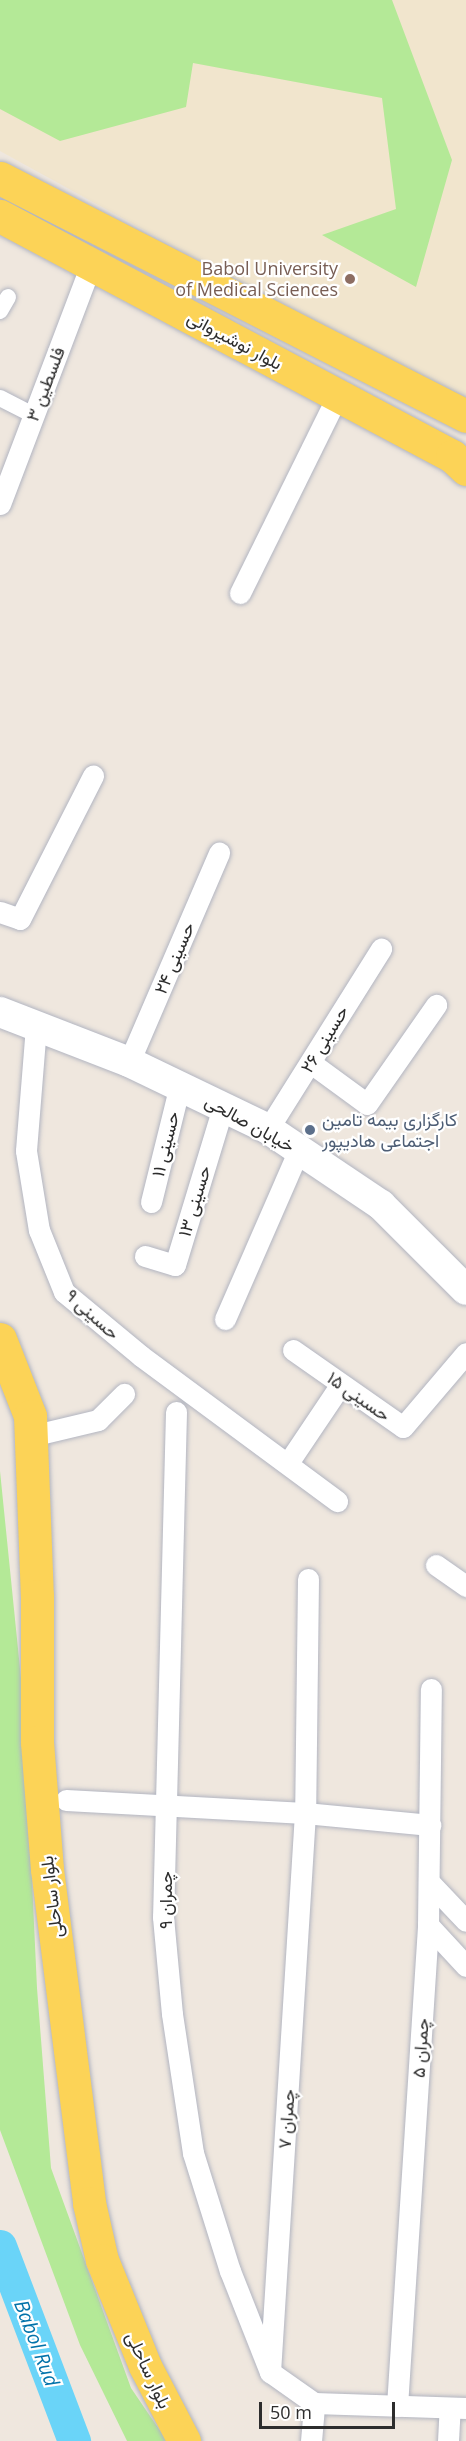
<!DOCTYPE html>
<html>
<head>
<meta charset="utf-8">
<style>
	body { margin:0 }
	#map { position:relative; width:466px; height:2441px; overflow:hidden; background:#efe7de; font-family:"Open Sans",Vazirmatn,sans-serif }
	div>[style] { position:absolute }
	.education>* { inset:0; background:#f1e5cd }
	.green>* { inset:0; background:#b4e997 }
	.river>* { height:33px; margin:-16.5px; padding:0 16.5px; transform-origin:16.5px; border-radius:16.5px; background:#6ad4f8 }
	.roads { filter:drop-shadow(0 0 2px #b2b5c1) drop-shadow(0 0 2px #b2b5c1) }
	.pedestrian>* { height:16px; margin:-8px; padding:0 8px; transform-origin:8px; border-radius:8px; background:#fff }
	.minor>* { height:21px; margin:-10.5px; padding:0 10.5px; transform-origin:10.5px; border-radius:10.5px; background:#fff }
	.secondary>* { height:30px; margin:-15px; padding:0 15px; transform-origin:15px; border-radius:15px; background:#fff }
	.primary>* { height:33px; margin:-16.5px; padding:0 16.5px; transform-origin:16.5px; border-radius:16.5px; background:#fcd357 }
	.dots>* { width:16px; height:16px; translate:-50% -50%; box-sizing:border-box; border:3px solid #fff; border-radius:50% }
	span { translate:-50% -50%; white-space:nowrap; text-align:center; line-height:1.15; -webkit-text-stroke:4.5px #fff; paint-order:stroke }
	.education-label { font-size:18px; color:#785e54 }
	.right { translate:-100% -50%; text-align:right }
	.street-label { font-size:18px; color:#2d2d2d }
	.service-label { font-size:18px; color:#4e5e75 }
	.left { translate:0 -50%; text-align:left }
	.water-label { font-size:20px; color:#0373aa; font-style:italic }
	.scale { position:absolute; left:259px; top:2402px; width:136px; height:27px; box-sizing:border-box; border:3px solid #2d2d2d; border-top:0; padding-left:8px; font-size:18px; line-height:21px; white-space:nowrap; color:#2d2d2d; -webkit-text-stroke:4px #fff; paint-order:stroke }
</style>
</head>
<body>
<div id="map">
	<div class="education">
		<i style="clip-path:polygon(0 0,466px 0,466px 407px,0 151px)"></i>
	</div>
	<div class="green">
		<i style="clip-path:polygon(0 0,392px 0,452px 160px,416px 287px,322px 235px,396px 209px,382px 98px,193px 63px,186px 107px,60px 141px,0 109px)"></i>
		<i style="clip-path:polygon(0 1471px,24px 1708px,37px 1988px,51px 2168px,131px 2388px,167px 2441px,127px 2441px,80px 2345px,0 2130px)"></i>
	</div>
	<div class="river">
		<i style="left:0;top:2246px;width:209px;rotate:69.2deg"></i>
	</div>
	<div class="roads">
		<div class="pedestrian">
			<i style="left:0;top:311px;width:16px;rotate:-60deg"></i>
			<i style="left:0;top:398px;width:37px;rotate:27deg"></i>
		</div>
		<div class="minor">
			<i style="left:0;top:504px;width:257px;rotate:-69.2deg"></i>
			<i style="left:240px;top:593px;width:221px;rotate:-63.7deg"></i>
			<i style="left:0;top:912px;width:21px;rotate:19deg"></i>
			<i style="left:20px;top:919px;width:161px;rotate:-63deg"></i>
			<i style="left:36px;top:1026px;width:125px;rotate:94.6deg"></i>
			<i style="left:26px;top:1151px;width:80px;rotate:80.7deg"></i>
			<i style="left:39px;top:1230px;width:67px;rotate:68deg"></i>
			<i style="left:64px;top:1292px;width:100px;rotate:39.7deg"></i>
			<i style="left:141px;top:1356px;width:244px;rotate:36.5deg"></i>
			<i style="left:129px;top:1062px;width:228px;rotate:-66.7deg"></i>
			<i style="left:311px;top:1063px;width:69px;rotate:36.2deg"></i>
			<i style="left:367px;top:1104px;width:121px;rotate:-55.1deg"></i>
			<i style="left:268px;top:1129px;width:213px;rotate:-57.9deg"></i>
			<i style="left:151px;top:1202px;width:121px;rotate:-76.1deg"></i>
			<i style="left:145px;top:1256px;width:31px;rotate:17deg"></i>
			<i style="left:175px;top:1265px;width:165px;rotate:-73.1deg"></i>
			<i style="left:225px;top:1319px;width:184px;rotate:-66.4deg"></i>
			<i style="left:293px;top:1350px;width:134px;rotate:35deg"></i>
			<i style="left:403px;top:1427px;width:97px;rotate:-49.6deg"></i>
			<i style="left:176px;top:1412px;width:505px;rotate:91.47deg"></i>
			<i style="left:163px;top:1917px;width:97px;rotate:84.7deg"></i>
			<i style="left:172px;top:2014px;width:141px;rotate:81.4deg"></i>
			<i style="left:193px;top:2153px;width:124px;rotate:72.6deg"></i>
			<i style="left:230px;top:2271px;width:109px;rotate:68.4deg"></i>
			<i style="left:31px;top:1436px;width:69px;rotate:-13.4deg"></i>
			<i style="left:98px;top:1420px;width:37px;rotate:-45deg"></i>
			<i style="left:288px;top:1463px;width:95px;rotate:-56.1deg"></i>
			<i style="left:436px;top:1565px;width:37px;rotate:35deg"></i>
			<i style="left:308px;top:1579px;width:234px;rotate:90.7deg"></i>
			<i style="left:305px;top:1813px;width:560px;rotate:93.58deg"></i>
			<i style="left:270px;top:2372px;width:54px;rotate:35.2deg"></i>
			<i style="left:66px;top:1800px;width:239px;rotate:3.1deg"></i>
			<i style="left:305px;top:1813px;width:126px;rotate:5.5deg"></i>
			<i style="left:430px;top:1883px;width:52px;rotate:46.5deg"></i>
			<i style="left:428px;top:1925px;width:56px;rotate:47.2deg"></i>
			<i style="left:314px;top:2403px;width:152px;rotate:1.9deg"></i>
			<i style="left:397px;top:2406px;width:482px;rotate:-86.3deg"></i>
			<i style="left:428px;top:1925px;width:236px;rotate:-89.3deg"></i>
			<i style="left:311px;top:2441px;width:38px;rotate:-85deg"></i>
			<i style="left:448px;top:2441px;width:33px;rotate:-87deg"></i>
		</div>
		<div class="secondary">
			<i style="left:0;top:1012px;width:138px;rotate:21.2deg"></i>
			<i style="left:129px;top:1062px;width:154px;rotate:25.7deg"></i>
			<i style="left:268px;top:1129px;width:136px;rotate:33.9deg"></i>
			<i style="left:381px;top:1205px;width:120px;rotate:45deg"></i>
		</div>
		<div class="primary">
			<i style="left:0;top:178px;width:523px;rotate:27.05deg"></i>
			<i style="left:0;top:216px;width:512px;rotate:27.97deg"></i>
			<i style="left:452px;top:456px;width:19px;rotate:43deg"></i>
			<i style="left:0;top:1339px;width:83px;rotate:68.7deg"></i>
			<i style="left:30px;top:1416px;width:180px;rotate:87.8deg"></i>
			<i style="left:37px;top:1596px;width:146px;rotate:90deg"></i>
			<i style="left:37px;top:1742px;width:127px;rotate:85.5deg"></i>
			<i style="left:47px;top:1869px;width:337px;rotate:82.8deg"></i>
			<i style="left:89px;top:2203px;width:58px;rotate:77.2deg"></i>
			<i style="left:102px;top:2260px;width:114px;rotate:67.9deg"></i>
			<i style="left:145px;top:2366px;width:85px;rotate:62.5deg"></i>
		</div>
	</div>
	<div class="dots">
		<i style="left:350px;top:279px;background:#8d6e63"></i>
		<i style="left:310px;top:1130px;background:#5c6f8a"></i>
	</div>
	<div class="education-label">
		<span class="right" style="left:338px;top:279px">Babol University<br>of Medical Sciences</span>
	</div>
	<div class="street-label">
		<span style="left:235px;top:340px;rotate:28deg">بلوار نوشیروانی</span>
		<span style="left:45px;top:384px;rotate:-69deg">فلسطین ۳</span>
		<span style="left:174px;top:958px;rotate:-67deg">حسینی ۲۴</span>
		<span style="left:324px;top:1039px;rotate:-59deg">حسینی ۲۶</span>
		<span style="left:250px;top:1123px;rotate:29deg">خيابان صالحی</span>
		<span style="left:165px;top:1144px;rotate:-76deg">حسینی ۱۱</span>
		<span style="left:194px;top:1201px;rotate:-73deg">حسینی ۱۳</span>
		<span style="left:93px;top:1314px;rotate:42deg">حسینی ٩</span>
		<span style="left:359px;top:1396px;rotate:35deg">حسینی ۱۵</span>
		<span style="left:51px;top:1897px;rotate:-97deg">بلوار ساحلی</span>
		<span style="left:165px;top:1900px;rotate:-90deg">چمران ۹</span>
		<span style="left:420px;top:2048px;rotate:-86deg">چمران ۵</span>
		<span style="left:286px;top:2119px;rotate:-86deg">چمران ۷</span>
		<span style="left:149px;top:2370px;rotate:65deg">بلوار ساحلی</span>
	</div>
	<div class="service-label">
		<span class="left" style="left:322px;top:1130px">کارگزاری بیمه تامین<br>اجتماعی هادیپور</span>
	</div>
	<div class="water-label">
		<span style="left:37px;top:2343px;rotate:69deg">Babol Rud</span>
	</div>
	<div class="scale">50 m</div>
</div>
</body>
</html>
